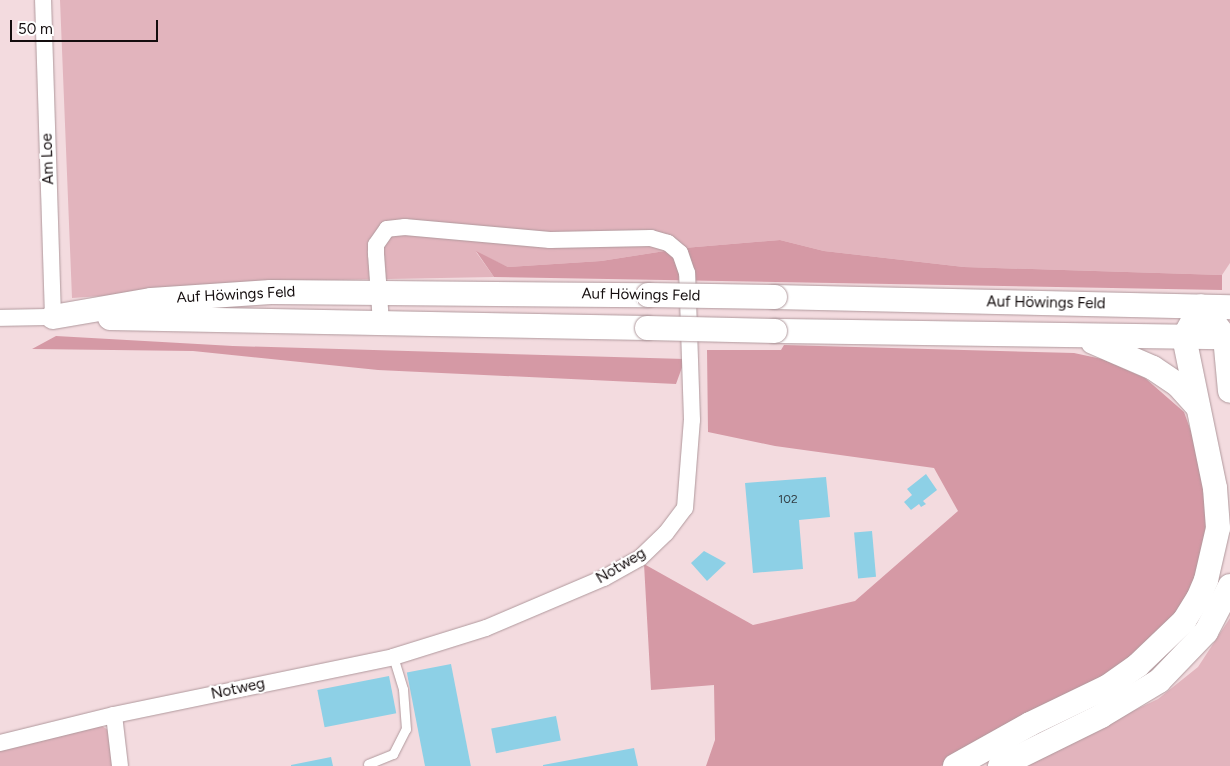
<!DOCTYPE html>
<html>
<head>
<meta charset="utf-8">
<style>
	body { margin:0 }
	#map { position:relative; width:1230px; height:766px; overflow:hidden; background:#f3dbdf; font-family:Figtree,sans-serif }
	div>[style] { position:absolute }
	.green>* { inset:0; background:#e2b4bd }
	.forest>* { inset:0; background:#d599a5 }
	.building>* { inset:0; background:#8dd0e6; transform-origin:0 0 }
	.roads { filter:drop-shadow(0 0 1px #b0999d) drop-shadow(0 0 1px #b0999d) }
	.service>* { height:9px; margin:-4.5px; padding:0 4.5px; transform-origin:4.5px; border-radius:4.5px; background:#fff }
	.minor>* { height:16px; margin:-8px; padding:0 8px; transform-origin:8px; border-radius:8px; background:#fff }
	.secondary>* { height:24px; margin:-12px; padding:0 12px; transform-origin:12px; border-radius:12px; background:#fff }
	.bridges { filter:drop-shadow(0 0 1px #b0999d) drop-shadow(0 0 1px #b0999d) }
	.secondary-bridge>* { height:24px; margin:-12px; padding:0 12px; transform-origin:12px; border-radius:12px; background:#fff }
	span { translate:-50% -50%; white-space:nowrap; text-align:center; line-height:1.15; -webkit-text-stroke:4px #fff; paint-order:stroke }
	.number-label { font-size:12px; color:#323e44 }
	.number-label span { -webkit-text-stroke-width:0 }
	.street-label { font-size:15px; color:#140d0e }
	.scale { position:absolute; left:10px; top:20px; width:148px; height:22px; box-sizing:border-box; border:2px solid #140d0e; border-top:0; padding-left:6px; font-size:15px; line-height:18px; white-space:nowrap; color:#140d0e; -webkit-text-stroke:4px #fff; paint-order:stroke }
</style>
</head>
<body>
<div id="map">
	<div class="green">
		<i style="clip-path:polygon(60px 0,1230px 0,1230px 263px,1222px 275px,964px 267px,824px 251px,780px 240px,684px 248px,601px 261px,508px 267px,476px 252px,494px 277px,335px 280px,72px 298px)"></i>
		<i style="clip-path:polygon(1230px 618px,1230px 766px,1026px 766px,1076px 738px,1158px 699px,1198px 667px)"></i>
		<i style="clip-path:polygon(100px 725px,110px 731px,115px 766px,0 766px,0 749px)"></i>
	</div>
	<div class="forest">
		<i style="clip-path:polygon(780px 240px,824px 251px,964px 267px,1222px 275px,1222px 290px,494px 277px,476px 251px,508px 267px,601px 261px,684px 248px)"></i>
		<i style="clip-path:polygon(56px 336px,233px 346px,685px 359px,676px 384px,378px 370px,193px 351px,32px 349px)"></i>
		<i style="clip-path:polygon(784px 345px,1074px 353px,1102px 359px,1145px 378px,1184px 412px,1205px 470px,1210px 534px,1191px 598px,1139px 659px,941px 766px,706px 766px,715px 740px,714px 685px,651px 690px,644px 564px,753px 625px,855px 601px,958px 511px,934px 468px,775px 446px,708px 432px,707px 350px,781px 350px)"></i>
	</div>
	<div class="building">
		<i style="clip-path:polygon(926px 474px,937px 490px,923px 501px,926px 504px,921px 507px,919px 504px,911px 510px,904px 502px,912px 495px,907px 489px)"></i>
		<i style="clip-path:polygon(826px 477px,830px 517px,799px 520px,803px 569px,753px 573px,745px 483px)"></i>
		<i style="left:872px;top:531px;width:46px;height:18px;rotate:85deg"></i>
		<i style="clip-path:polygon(704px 551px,726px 563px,707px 581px,691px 563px)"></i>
		<i style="left:451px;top:664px;width:104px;height:45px;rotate:79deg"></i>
		<i style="left:389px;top:676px;width:38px;height:73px;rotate:79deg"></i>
		<i style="left:556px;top:716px;width:25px;height:66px;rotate:79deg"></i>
		<i style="clip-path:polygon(634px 748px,638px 766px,543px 766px,543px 765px)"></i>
		<i style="clip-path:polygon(331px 757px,333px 766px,291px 766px,291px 765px)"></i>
	</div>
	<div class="roads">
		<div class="service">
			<i style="left:368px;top:764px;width:27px;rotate:-22deg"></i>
			<i style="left:393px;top:754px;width:28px;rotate:-63deg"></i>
			<i style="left:406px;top:729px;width:40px;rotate:-94.3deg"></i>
			<i style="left:403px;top:689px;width:34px;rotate:-107deg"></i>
		</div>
		<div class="minor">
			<i style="left:0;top:318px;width:53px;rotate:-1.1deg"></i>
			<i style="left:53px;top:317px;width:317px;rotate:-91.8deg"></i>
			<i style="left:114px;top:715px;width:51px;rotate:83.3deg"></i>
			<i style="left:0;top:743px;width:117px;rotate:-13.8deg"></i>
			<i style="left:114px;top:715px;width:285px;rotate:-11.7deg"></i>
			<i style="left:393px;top:657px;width:97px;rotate:-17.3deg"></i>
			<i style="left:486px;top:628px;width:128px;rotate:-23deg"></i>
			<i style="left:604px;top:578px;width:41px;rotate:-29.1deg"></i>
			<i style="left:640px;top:558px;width:36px;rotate:-44deg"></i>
			<i style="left:666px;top:533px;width:31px;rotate:-53deg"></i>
			<i style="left:685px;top:508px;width:88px;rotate:-85.5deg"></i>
			<i style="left:692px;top:420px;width:147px;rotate:-91.9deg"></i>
			<i style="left:687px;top:273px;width:21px;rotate:-109deg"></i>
			<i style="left:680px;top:253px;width:16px;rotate:-140deg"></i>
			<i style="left:668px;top:243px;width:18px;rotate:-164deg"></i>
			<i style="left:651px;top:238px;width:101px;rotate:178.9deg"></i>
			<i style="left:550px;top:240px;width:146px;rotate:-174.9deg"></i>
			<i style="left:405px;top:227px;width:18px;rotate:174deg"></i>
			<i style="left:387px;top:229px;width:19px;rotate:125deg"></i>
			<i style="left:376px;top:245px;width:9px;rotate:90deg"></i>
			<i style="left:376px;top:254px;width:68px;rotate:85.8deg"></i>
		</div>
		<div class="secondary">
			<i style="left:775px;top:297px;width:455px;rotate:1.3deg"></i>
			<i style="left:53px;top:317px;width:99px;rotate:-9.8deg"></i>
			<i style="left:151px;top:300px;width:120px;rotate:-3.8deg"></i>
			<i style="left:271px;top:292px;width:377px;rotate:0.5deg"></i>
			<i style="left:110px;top:318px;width:537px;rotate:1.07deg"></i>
			<i style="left:1215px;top:324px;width:16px;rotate:52deg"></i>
			<i style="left:1225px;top:337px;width:54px;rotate:84.7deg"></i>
			<i style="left:775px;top:331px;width:455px;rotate:0.8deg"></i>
			<i style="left:1093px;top:342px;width:65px;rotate:23.4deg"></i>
			<i style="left:1153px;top:368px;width:30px;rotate:34deg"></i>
			<i style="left:1178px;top:385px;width:30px;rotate:48deg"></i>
			<i style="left:955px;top:766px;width:86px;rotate:-29.2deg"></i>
			<i style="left:1030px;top:724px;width:85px;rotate:-25.7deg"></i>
			<i style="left:1107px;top:687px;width:38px;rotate:-35deg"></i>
			<i style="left:1138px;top:665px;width:64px;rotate:-43.7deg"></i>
			<i style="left:1184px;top:621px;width:26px;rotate:-58deg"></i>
			<i style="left:1198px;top:599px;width:21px;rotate:-67deg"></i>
			<i style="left:1206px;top:580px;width:53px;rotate:-77deg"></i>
			<i style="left:1218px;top:528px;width:40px;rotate:-94.3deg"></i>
			<i style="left:1215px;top:488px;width:154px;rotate:-101.6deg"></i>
			<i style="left:1184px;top:337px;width:35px;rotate:-61deg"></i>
			<i style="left:1000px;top:766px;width:113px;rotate:-26.3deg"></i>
			<i style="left:1101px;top:716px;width:68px;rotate:-31.1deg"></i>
			<i style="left:1159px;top:681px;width:68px;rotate:-46.2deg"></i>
			<i style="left:1206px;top:632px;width:52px;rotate:-62.4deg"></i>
		</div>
	</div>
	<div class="bridges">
		<div class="secondary-bridge">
			<i style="left:648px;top:295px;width:127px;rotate:0.9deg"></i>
			<i style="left:647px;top:328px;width:128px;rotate:1.3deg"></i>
		</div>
	</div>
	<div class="number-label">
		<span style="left:788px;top:500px">102</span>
	</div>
	<div class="street-label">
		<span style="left:48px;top:159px;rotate:-92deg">Am Loe</span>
		<span style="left:236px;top:295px;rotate:-3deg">Auf Höwings Feld</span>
		<span style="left:641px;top:295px;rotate:1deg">Auf Höwings Feld</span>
		<span style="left:1046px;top:303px;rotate:1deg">Auf Höwings Feld</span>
		<span style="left:621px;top:566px;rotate:-31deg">Notweg</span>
		<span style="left:238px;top:689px;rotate:-12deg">Notweg</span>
	</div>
	<div class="scale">50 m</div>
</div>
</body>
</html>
